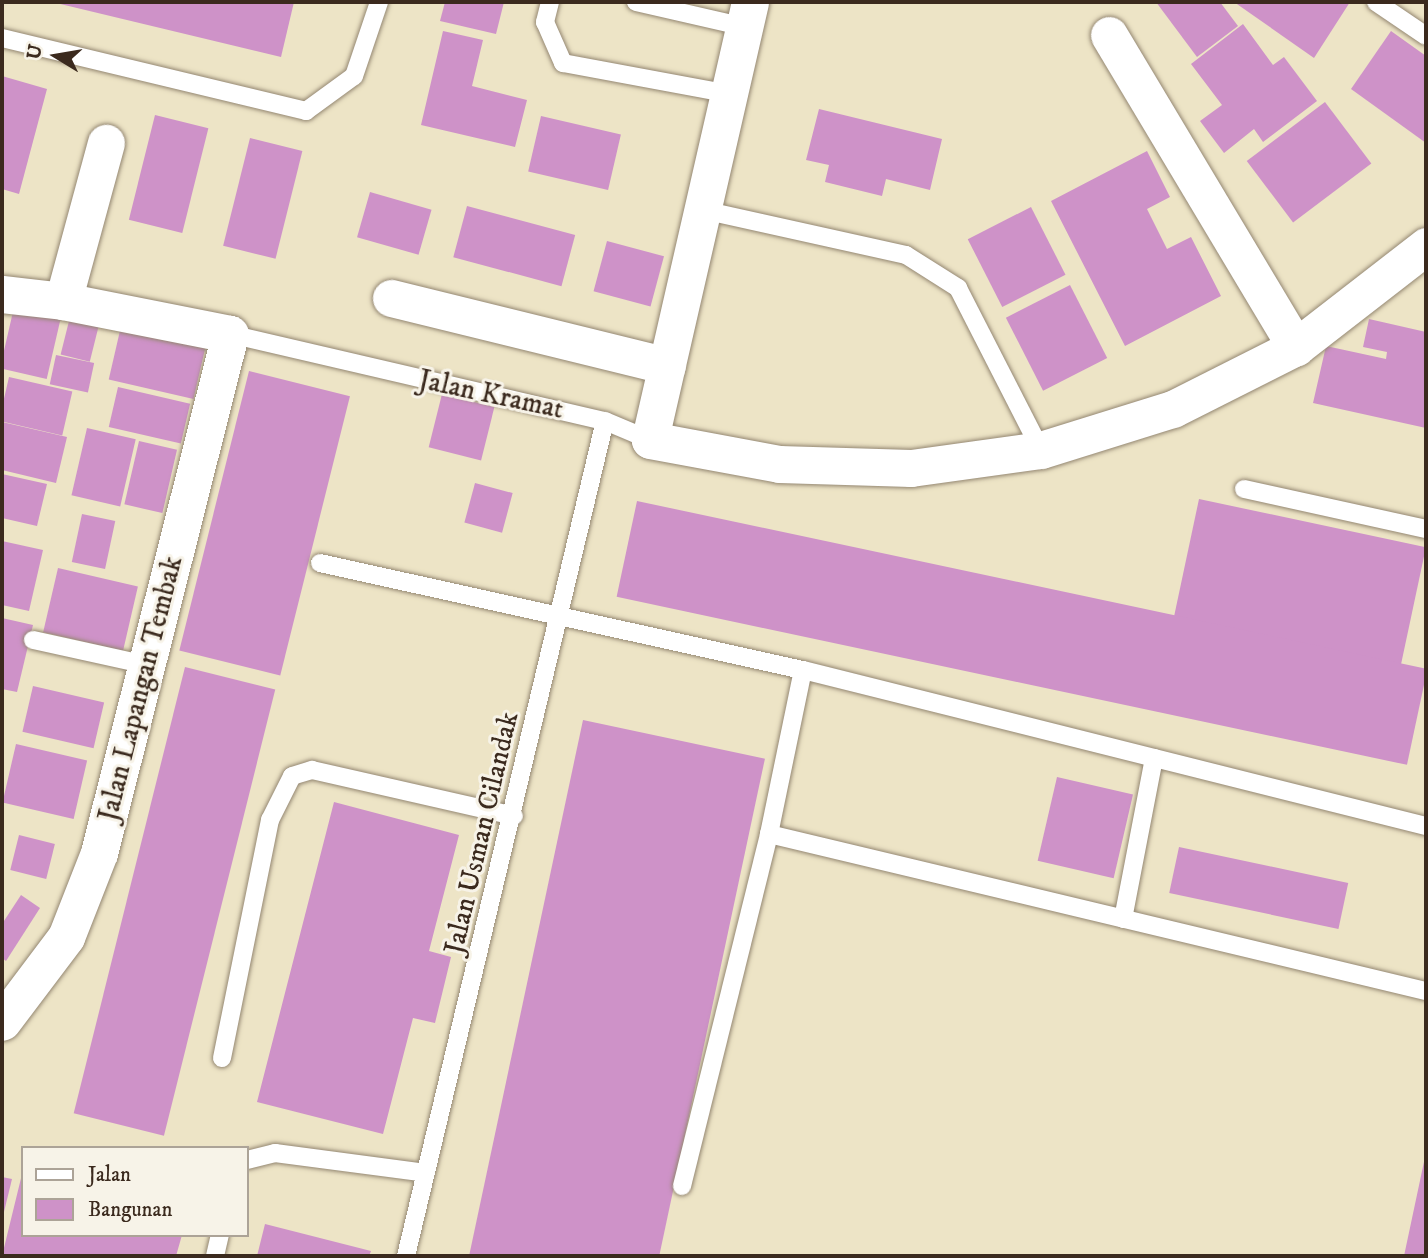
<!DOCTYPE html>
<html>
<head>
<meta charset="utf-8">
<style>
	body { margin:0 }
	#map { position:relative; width:1428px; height:1258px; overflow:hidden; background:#ede4c6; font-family:"IM FELL DW Pica",serif }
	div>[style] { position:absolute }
	.building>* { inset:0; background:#ce92c8; transform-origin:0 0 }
	.roads { filter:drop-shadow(0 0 2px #948772) drop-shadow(0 0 2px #948772) }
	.service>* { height:18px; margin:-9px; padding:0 9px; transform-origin:9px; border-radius:9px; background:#fff }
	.minor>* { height:37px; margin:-18.5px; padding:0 18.5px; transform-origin:18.5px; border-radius:18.5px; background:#fff }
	span { translate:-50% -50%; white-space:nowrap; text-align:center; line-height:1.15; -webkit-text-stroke:6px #f7f3e8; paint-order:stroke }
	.street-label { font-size:28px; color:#3b2a1e }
	.frame { position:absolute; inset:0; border:4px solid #3b2a1e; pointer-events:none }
	.legend { position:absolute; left:21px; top:1146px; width:228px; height:91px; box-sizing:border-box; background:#f7f3e8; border:2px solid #aca397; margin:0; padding:9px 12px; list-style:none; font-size:21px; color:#3b2a1e }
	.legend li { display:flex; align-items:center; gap:14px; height:35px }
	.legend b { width:35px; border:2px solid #aca397 }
	.north { position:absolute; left:21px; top:21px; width:70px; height:70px; -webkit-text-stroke:5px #f7f3e8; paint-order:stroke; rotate:281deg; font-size:19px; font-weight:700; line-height:28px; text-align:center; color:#3b2a1e }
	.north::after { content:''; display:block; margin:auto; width:24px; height:32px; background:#3b2a1e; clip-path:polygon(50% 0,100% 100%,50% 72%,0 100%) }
</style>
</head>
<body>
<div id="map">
	<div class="building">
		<i style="clip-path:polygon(52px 2px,294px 2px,281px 57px)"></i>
		<i style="clip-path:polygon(445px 2px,504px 2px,496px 34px,440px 21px)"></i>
		<i style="clip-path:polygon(1156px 2px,1220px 2px,1238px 26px,1197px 57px)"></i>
		<i style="clip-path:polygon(1234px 2px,1350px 2px,1314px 58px)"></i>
		<i style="clip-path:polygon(1243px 24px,1273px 65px,1284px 57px,1317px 101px,1263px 142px,1254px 129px,1224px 153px,1200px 121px,1222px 105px,1191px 64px)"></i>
		<i style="clip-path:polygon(443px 31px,483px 40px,472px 86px,527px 100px,515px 147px,421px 125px)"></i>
		<i style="clip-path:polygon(1391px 31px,1426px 56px,1426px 143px,1351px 89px)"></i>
		<i style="clip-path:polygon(2px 76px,47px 89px,19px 194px,2px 189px)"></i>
		<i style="left:1325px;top:102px;width:77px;height:98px;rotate:53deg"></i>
		<i style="clip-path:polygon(819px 109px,942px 139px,930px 190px,886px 179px,882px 196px,825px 182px,829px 165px,806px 160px)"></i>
		<i style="left:155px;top:115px;width:55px;height:108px;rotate:14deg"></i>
		<i style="left:541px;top:116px;width:82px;height:57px;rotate:13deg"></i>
		<i style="left:250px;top:138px;width:54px;height:111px;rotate:14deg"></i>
		<i style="clip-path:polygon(1147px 151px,1170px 197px,1147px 209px,1167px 249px,1191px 237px,1221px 296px,1125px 346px,1051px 201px)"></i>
		<i style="left:370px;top:192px;width:64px;height:47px;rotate:16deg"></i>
		<i style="left:467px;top:206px;width:112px;height:53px;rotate:15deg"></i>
		<i style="left:1031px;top:207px;width:76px;height:71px;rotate:63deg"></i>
		<i style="left:607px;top:241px;width:59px;height:52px;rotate:15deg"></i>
		<i style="left:1070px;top:285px;width:82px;height:72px;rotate:63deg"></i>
		<i style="left:15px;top:303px;width:48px;height:67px;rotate:13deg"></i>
		<i style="left:72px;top:309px;width:30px;height:47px;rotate:14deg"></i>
		<i style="clip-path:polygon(1369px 319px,1426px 332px,1426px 428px,1313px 403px,1326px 346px,1386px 359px,1387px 352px,1363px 347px)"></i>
		<i style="left:122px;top:322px;width:87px;height:59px;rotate:13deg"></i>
		<i style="left:56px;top:355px;width:39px;height:30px;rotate:12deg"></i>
		<i style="left:249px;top:371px;width:104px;height:288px;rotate:14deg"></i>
		<i style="left:9px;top:377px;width:65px;height:45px;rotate:13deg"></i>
		<i style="left:118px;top:387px;width:74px;height:41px;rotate:13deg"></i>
		<i style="left:442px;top:394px;width:54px;height:55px;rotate:14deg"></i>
		<i style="clip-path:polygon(2px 422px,67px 437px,56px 483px,2px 470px)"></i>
		<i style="left:87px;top:428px;width:50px;height:69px;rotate:13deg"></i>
		<i style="left:139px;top:441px;width:39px;height:65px;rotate:13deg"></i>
		<i style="clip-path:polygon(2px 474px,47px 484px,37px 526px,2px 518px)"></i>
		<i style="left:475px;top:483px;width:39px;height:41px;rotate:15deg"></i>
		<i style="left:1199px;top:499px;width:232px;height:120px;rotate:12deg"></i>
		<i style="left:637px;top:501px;width:808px;height:98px;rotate:12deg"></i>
		<i style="left:82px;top:514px;width:34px;height:49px;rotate:12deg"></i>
		<i style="clip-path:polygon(2px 541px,43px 550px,29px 611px,2px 605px)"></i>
		<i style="left:58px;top:568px;width:82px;height:66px;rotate:13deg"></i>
		<i style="clip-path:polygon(2px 618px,33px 625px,17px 692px,2px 689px)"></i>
		<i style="left:185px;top:667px;width:93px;height:460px;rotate:14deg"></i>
		<i style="left:33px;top:686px;width:73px;height:47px;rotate:13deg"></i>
		<i style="left:583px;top:720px;width:186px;height:549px;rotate:12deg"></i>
		<i style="left:16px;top:744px;width:73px;height:60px;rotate:13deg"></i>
		<i style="left:1057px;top:777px;width:78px;height:86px;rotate:13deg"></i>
		<i style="clip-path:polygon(334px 802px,459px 835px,429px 951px,451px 957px,435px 1023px,413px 1018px,383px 1134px,257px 1102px)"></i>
		<i style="left:19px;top:835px;width:37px;height:36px;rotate:14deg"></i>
		<i style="left:1179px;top:847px;width:173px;height:47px;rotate:12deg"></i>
		<i style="clip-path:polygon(21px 895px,40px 908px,6px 961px,2px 958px,2px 924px)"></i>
		<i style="clip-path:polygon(1425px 1157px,1426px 1256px,1404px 1256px)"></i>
		<i style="clip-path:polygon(23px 1170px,23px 1235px,182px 1235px,176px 1256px,2px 1256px)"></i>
		<i style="clip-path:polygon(2px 1177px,12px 1179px,3px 1216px,2px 1216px)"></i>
		<i style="clip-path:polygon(265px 1224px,371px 1251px,369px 1256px,257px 1256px)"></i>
	</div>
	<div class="roads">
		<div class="service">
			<i style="left:550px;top:2px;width:21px;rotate:104deg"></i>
			<i style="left:545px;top:22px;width:45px;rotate:66.3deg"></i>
			<i style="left:563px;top:63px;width:170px;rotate:10.5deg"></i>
			<i style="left:636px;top:2px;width:112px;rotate:12.9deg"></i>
			<i style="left:1376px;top:2px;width:60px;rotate:34.2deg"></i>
			<i style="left:2px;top:38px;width:313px;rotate:13.5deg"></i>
			<i style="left:306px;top:111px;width:59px;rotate:-36.1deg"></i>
			<i style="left:354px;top:76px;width:78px;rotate:-71.3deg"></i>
			<i style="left:703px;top:210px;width:208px;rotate:12.5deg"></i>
			<i style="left:906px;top:255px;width:62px;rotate:32.4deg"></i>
			<i style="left:958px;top:288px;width:182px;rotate:62.9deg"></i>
			<i style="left:230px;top:334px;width:385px;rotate:13.1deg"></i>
			<i style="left:605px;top:421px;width:49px;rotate:22.9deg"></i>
			<i style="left:1244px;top:489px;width:186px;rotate:12.4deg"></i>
			<i style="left:320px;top:563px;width:495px;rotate:12.5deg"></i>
			<i style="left:803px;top:670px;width:642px;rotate:14.06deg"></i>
			<i style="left:33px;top:640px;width:117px;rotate:12.4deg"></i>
			<i style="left:769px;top:834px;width:675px;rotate:13.44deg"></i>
			<i style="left:1123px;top:919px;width:164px;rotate:-79.1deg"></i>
			<i style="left:222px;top:1058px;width:243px;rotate:-78.6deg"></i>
			<i style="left:270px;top:820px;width:49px;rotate:-63.4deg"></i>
			<i style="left:292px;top:776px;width:21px;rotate:-17deg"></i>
			<i style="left:312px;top:770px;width:207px;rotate:12.8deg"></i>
			<i style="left:247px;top:1160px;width:29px;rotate:-14deg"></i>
			<i style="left:275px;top:1153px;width:152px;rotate:7.5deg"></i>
			<i style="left:682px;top:1186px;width:363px;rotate:-76.1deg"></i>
			<i style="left:769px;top:834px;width:167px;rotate:-78.3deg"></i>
			<i style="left:215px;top:1256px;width:22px;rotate:-77deg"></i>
			<i style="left:406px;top:1256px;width:858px;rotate:-76.6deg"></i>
		</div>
		<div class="minor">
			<i style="left:750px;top:2px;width:449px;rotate:102.9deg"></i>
			<i style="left:650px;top:440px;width:131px;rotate:10.5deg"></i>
			<i style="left:779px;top:464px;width:132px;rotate:1.7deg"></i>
			<i style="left:911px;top:468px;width:131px;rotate:-7.9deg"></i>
			<i style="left:1041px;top:450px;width:138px;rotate:-17.3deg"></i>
			<i style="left:1173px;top:409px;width:138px;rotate:-26.8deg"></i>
			<i style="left:1296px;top:347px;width:165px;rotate:-37.8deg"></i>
			<i style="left:1109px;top:35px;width:364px;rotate:59.1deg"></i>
			<i style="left:2px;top:294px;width:61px;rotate:6.5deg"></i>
			<i style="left:63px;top:301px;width:170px;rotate:11.2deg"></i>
			<i style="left:230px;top:334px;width:535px;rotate:104.17deg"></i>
			<i style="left:99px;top:853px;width:90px;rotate:111.4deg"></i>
			<i style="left:66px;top:937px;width:106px;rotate:127deg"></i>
			<i style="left:391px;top:298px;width:284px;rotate:13.8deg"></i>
			<i style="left:63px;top:301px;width:164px;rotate:-74.8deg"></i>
		</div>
	</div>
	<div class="street-label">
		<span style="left:491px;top:395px;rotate:12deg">Jalan Kramat</span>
		<span style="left:141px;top:689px;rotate:-76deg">Jalan Lapangan Tembak</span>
		<span style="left:482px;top:833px;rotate:-77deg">Jalan Usman Cilandak</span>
	</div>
	<div class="frame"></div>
	<ul class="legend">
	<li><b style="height:9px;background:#fff"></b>Jalan</li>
	<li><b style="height:19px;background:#ce92c8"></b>Bangunan</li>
	</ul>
	<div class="north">U</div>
</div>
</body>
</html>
